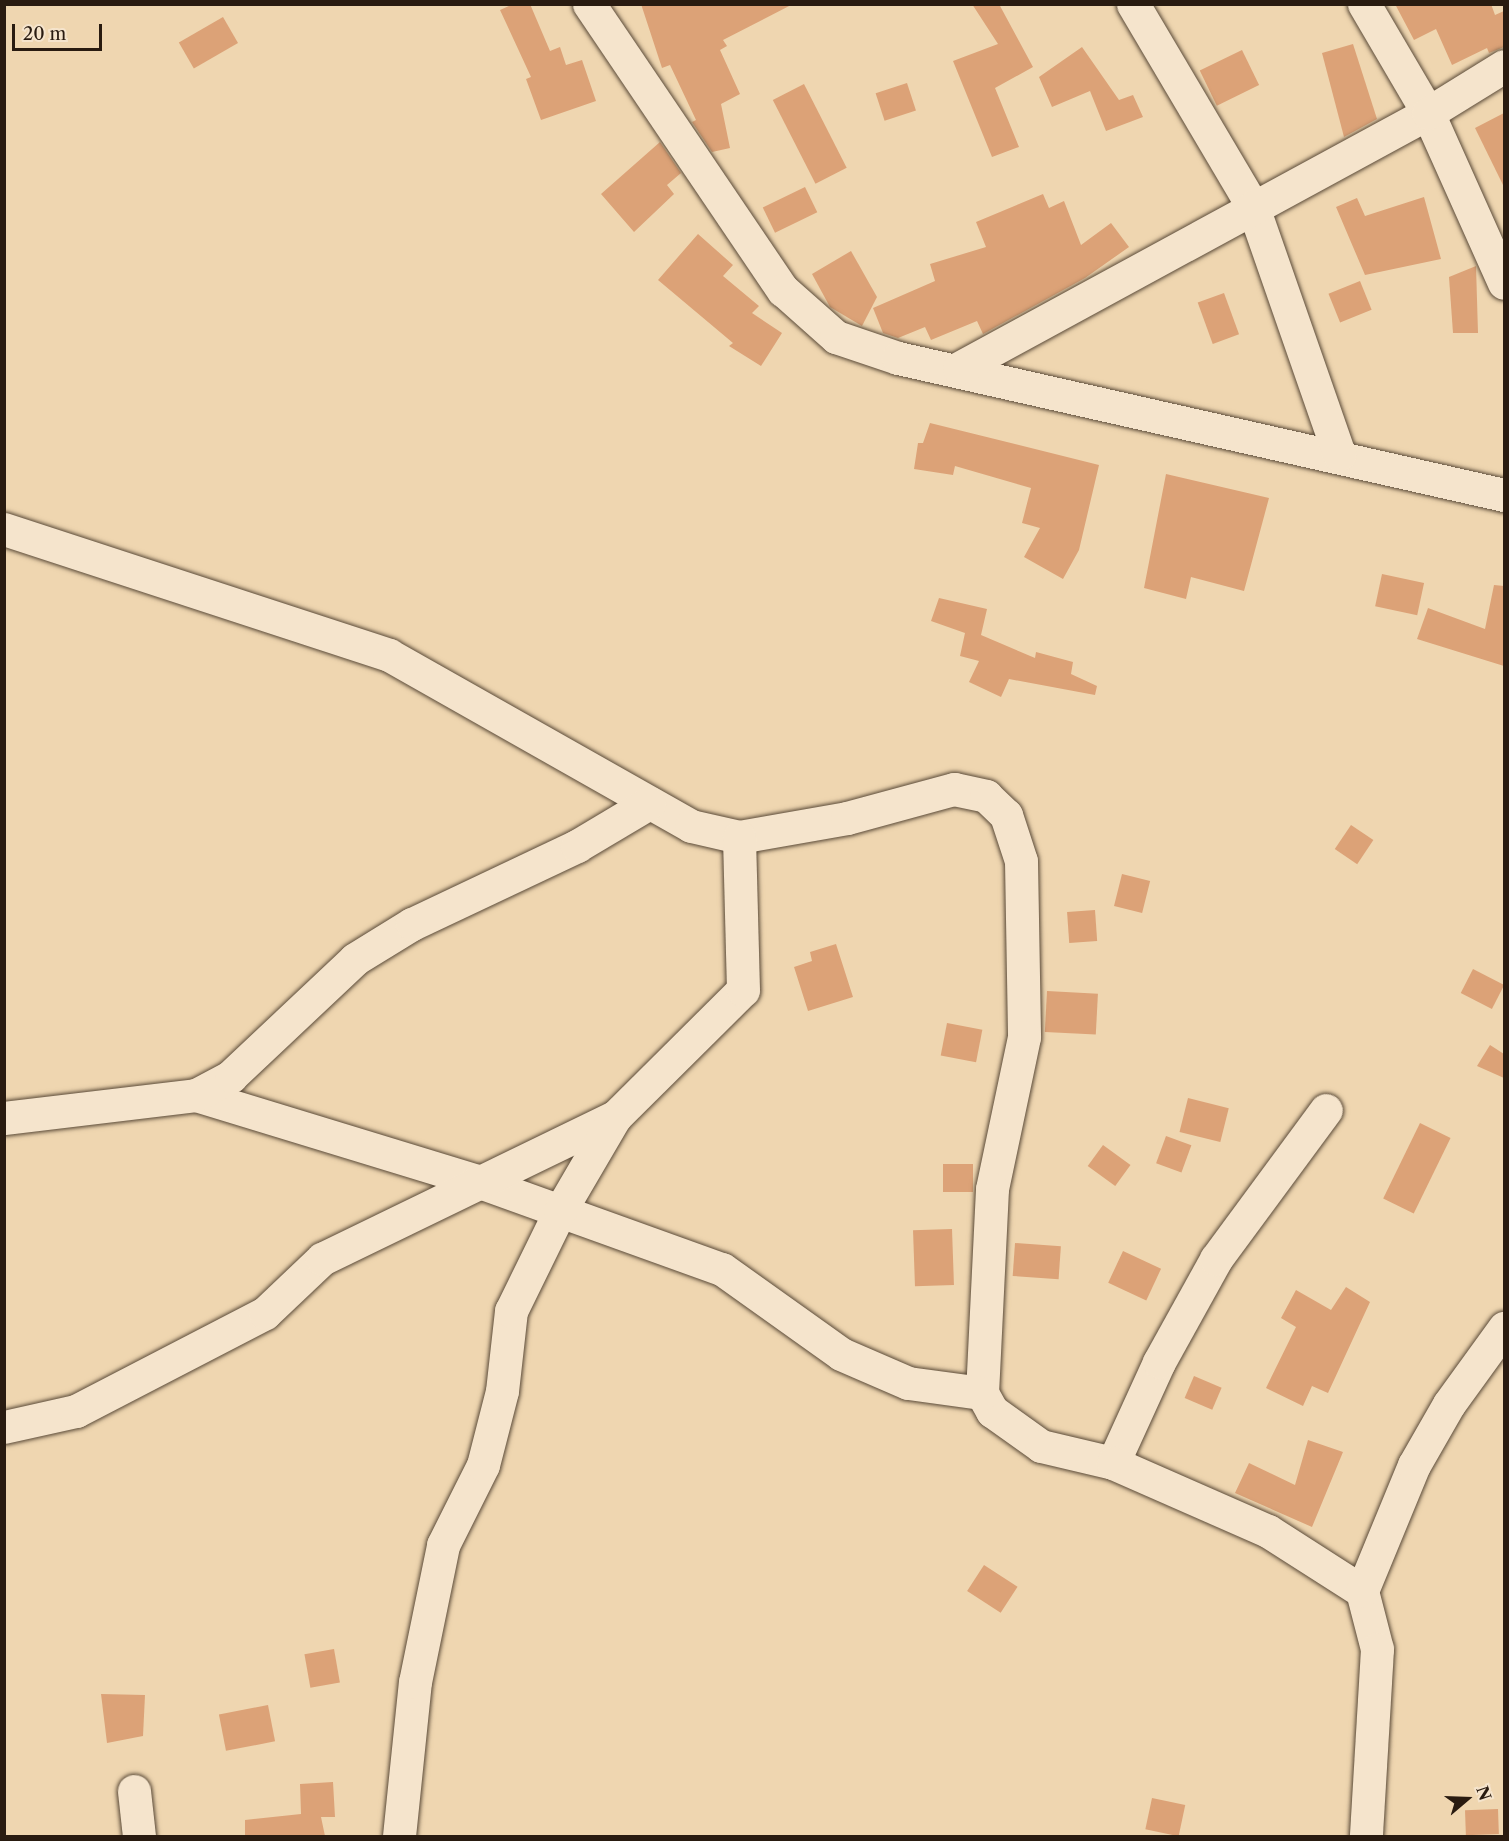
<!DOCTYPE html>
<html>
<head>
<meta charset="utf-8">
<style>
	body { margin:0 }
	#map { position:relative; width:1509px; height:1841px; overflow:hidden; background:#efd6b0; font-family:"Libre Caslon Text",serif }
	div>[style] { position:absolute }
	.building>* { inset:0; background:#dca277; transform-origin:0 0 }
	.roads { filter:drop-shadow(0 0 2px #5a4a38) drop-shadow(0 0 2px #5a4a38) }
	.minor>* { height:33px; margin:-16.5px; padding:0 16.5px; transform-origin:16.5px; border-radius:16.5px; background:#f5e4cc }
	span { translate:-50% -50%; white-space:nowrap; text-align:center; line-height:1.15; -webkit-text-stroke:6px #f5e4cc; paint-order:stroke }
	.frame { position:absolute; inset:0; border:6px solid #291b10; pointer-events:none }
	.north { position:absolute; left:1437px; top:1769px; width:60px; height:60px; -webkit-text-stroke:4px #f5e4cc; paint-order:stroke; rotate:71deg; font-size:16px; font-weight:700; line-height:24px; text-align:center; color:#291b10 }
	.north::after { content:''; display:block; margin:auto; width:21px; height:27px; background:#291b10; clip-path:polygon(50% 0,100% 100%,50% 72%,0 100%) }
	.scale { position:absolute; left:12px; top:24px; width:90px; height:27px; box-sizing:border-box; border:3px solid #291b10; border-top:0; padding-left:8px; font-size:18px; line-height:21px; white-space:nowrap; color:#291b10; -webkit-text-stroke:4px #f5e4cc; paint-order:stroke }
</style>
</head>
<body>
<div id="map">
	<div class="building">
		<i style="clip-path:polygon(513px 4px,530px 4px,550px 51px,560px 47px,566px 65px,582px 60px,596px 101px,541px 120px,526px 79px,531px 77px,500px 10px)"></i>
		<i style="clip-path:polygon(641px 4px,793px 4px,723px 40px,727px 46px,720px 50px,740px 94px,721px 104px,730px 148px,712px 152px,692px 122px,696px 120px,670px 65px,662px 68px)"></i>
		<i style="clip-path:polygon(972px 4px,999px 4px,1033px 67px,995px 88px,1019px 147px,992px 157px,953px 61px,998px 44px)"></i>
		<i style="clip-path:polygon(1395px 4px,1491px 4px,1495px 15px,1504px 11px,1504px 47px,1489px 53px,1487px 48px,1452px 65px,1436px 29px,1414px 40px)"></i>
		<i style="left:223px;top:17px;width:30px;height:51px;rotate:60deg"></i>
		<i style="clip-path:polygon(1353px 44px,1377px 119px,1344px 137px,1322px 53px)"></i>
		<i style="clip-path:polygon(1082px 47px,1119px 100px,1133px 95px,1143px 117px,1106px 131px,1090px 91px,1052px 107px,1039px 77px)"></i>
		<i style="left:1242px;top:50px;width:39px;height:47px;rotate:64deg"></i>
		<i style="left:907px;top:83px;width:29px;height:33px;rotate:72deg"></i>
		<i style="left:804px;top:84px;width:94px;height:35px;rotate:63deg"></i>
		<i style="clip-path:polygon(1504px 113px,1504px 187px,1475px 128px)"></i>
		<i style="clip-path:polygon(660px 142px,681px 173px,667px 185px,674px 194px,634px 232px,601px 194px)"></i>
		<i style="left:805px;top:187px;width:28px;height:47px;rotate:64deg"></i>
		<i style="clip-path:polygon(1043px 194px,1049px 208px,1064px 201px,1081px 245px,1111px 223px,1129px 247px,1085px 278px,983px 334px,977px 321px,931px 340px,925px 327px,898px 338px,883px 333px,873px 308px,935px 281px,930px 264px,986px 247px,976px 222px)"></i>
		<i style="clip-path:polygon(1424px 197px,1441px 259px,1365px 275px,1336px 207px,1357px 198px,1365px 216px)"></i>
		<i style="clip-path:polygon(698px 234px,733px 265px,723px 276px,759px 306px,752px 313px,782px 333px,761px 366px,729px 346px,733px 343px,658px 280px)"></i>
		<i style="clip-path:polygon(851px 251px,877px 297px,862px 326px,830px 307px,812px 274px)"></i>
		<i style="clip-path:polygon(1476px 266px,1478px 333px,1453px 333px,1449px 277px)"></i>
		<i style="left:1360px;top:281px;width:31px;height:34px;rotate:68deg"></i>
		<i style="left:1224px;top:293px;width:44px;height:28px;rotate:70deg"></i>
		<i style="clip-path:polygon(930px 423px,1099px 465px,1079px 550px,1063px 579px,1024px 557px,1040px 528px,1022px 523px,1031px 488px,955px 466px,953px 475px,914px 469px,918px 443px,923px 443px)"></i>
		<i style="clip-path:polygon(1166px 474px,1269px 498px,1244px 591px,1191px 577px,1186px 599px,1144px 588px)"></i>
		<i style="left:1382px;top:574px;width:43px;height:33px;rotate:12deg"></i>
		<i style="clip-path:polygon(1494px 585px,1504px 586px,1504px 666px,1417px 639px,1428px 608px,1485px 629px)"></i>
		<i style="clip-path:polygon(939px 598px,987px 609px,981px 635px,1035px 658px,1036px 652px,1073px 662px,1071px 674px,1097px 686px,1095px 695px,1009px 679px,1001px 697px,969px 682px,979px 661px,960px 656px,965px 633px,931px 621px)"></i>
		<i style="left:1351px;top:825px;width:27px;height:29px;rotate:34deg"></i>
		<i style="left:1122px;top:874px;width:29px;height:33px;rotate:14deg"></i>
		<i style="left:1095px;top:910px;width:31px;height:28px;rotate:86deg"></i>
		<i style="clip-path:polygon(836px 944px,853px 997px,808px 1011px,794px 967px,812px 961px,810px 952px)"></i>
		<i style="left:1473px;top:969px;width:35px;height:27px;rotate:27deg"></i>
		<i style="left:1047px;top:991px;width:51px;height:41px;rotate:3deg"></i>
		<i style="left:947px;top:1023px;width:36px;height:33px;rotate:11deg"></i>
		<i style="clip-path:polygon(1490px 1045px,1504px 1054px,1504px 1078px,1477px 1066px)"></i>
		<i style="left:1188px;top:1098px;width:42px;height:35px;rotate:14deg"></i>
		<i style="left:1420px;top:1123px;width:34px;height:84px;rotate:26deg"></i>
		<i style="left:1166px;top:1136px;width:27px;height:29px;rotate:20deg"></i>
		<i style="left:1103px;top:1145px;width:34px;height:26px;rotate:36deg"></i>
		<i style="left:943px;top:1164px;width:30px;height:28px"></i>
		<i style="left:952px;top:1229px;width:56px;height:39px;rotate:88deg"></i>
		<i style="left:1015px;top:1243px;width:46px;height:33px;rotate:4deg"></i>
		<i style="left:1123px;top:1251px;width:42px;height:35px;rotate:25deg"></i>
		<i style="clip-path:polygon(1346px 1287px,1370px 1302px,1328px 1393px,1312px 1386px,1303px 1406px,1266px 1388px,1296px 1327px,1281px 1318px,1296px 1290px,1331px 1310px)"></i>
		<i style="left:1194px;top:1376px;width:30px;height:24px;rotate:23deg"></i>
		<i style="clip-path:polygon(1308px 1440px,1343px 1452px,1312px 1527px,1235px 1493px,1249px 1463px,1295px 1485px)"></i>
		<i style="left:984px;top:1565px;width:40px;height:31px;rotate:33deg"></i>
		<i style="left:334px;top:1649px;width:34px;height:30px;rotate:80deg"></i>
		<i style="clip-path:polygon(101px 1694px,145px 1695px,143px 1736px,107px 1743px)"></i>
		<i style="left:268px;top:1705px;width:37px;height:50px;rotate:79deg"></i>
		<i style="clip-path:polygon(333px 1782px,335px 1817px,321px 1817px,325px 1836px,245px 1836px,245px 1820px,301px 1814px,300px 1784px)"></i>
		<i style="left:1152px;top:1798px;width:34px;height:32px;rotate:12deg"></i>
		<i style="left:1498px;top:1809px;width:25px;height:33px;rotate:88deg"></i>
	</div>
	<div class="roads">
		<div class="minor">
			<i style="left:589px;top:4px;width:346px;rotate:55.9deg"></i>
			<i style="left:783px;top:290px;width:71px;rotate:41.6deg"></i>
			<i style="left:836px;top:337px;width:65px;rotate:18.7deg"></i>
			<i style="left:898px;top:358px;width:621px;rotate:12.74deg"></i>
			<i style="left:1133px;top:4px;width:236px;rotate:59.4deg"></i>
			<i style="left:1253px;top:207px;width:262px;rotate:70.8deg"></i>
			<i style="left:1364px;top:4px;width:126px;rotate:59.6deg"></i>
			<i style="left:1428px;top:113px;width:186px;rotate:65.9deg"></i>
			<i style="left:959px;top:368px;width:534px;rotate:-28.53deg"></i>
			<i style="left:1428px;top:113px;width:89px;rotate:-31.7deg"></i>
			<i style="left:4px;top:529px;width:405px;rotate:18.1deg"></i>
			<i style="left:389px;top:655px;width:347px;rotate:29.5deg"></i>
			<i style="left:691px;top:826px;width:49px;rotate:12.9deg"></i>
			<i style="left:739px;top:837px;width:110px;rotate:-10deg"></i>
			<i style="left:847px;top:818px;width:111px;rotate:-15.2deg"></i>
			<i style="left:954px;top:789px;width:33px;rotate:12deg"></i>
			<i style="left:986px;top:796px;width:28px;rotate:44deg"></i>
			<i style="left:1006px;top:815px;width:48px;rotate:71.9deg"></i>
			<i style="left:1021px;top:861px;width:176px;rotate:89deg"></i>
			<i style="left:1024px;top:1037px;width:155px;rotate:101.9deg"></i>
			<i style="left:992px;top:1189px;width:204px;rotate:92.8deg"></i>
			<i style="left:982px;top:1393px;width:21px;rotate:61deg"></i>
			<i style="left:992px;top:1411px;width:60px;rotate:35.5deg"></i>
			<i style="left:1041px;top:1446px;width:74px;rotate:13.3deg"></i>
			<i style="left:1113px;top:1463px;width:111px;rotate:-65.5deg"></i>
			<i style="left:1159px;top:1362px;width:118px;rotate:-61deg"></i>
			<i style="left:1216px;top:1259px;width:185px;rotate:-53.6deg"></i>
			<i style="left:196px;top:1095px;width:294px;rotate:17deg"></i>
			<i style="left:477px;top:1181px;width:260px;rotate:19.8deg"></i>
			<i style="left:722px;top:1269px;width:146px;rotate:35.5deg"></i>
			<i style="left:841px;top:1354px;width:73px;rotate:23.4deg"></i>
			<i style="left:908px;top:1383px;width:75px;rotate:7.7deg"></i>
			<i style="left:4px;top:1118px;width:193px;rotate:-6.8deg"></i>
			<i style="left:196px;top:1095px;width:40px;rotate:-28deg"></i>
			<i style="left:231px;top:1076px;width:170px;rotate:-43.3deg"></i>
			<i style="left:355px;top:959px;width:67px;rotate:-31.6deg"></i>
			<i style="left:412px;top:924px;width:183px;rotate:-25.3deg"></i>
			<i style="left:577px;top:846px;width:84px;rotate:-30.8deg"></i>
			<i style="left:4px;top:1427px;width:74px;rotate:-12.5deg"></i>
			<i style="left:76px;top:1411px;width:213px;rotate:-27.4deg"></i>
			<i style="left:265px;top:1313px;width:79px;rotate:-43.5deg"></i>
			<i style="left:322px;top:1259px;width:326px;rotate:-25.9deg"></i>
			<i style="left:615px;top:1117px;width:180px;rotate:-44.8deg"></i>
			<i style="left:743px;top:990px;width:153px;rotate:-91.5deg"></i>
			<i style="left:1113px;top:1463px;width:169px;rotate:23.7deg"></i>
			<i style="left:1268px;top:1531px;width:112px;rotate:32.6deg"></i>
			<i style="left:1362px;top:1591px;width:60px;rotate:75.5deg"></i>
			<i style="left:1377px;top:1649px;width:187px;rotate:93.4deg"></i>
			<i style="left:1362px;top:1591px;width:136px;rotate:-67.6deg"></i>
			<i style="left:1414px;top:1465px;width:70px;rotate:-60.2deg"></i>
			<i style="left:1449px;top:1404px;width:94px;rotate:-54.1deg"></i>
			<i style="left:134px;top:1791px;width:45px;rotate:83.7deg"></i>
			<i style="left:399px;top:1836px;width:155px;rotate:-84.1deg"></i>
			<i style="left:415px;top:1682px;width:140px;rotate:-78.4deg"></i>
			<i style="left:443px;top:1545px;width:89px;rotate:-63.4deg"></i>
			<i style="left:483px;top:1465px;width:76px;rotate:-75.6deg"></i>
			<i style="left:502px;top:1391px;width:81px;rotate:-83.6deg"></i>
			<i style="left:511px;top:1311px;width:111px;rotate:-63.9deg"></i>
			<i style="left:560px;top:1211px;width:109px;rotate:-59.7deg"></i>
		</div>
	</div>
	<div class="frame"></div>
	<div class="north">N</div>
	<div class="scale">20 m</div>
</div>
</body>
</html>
